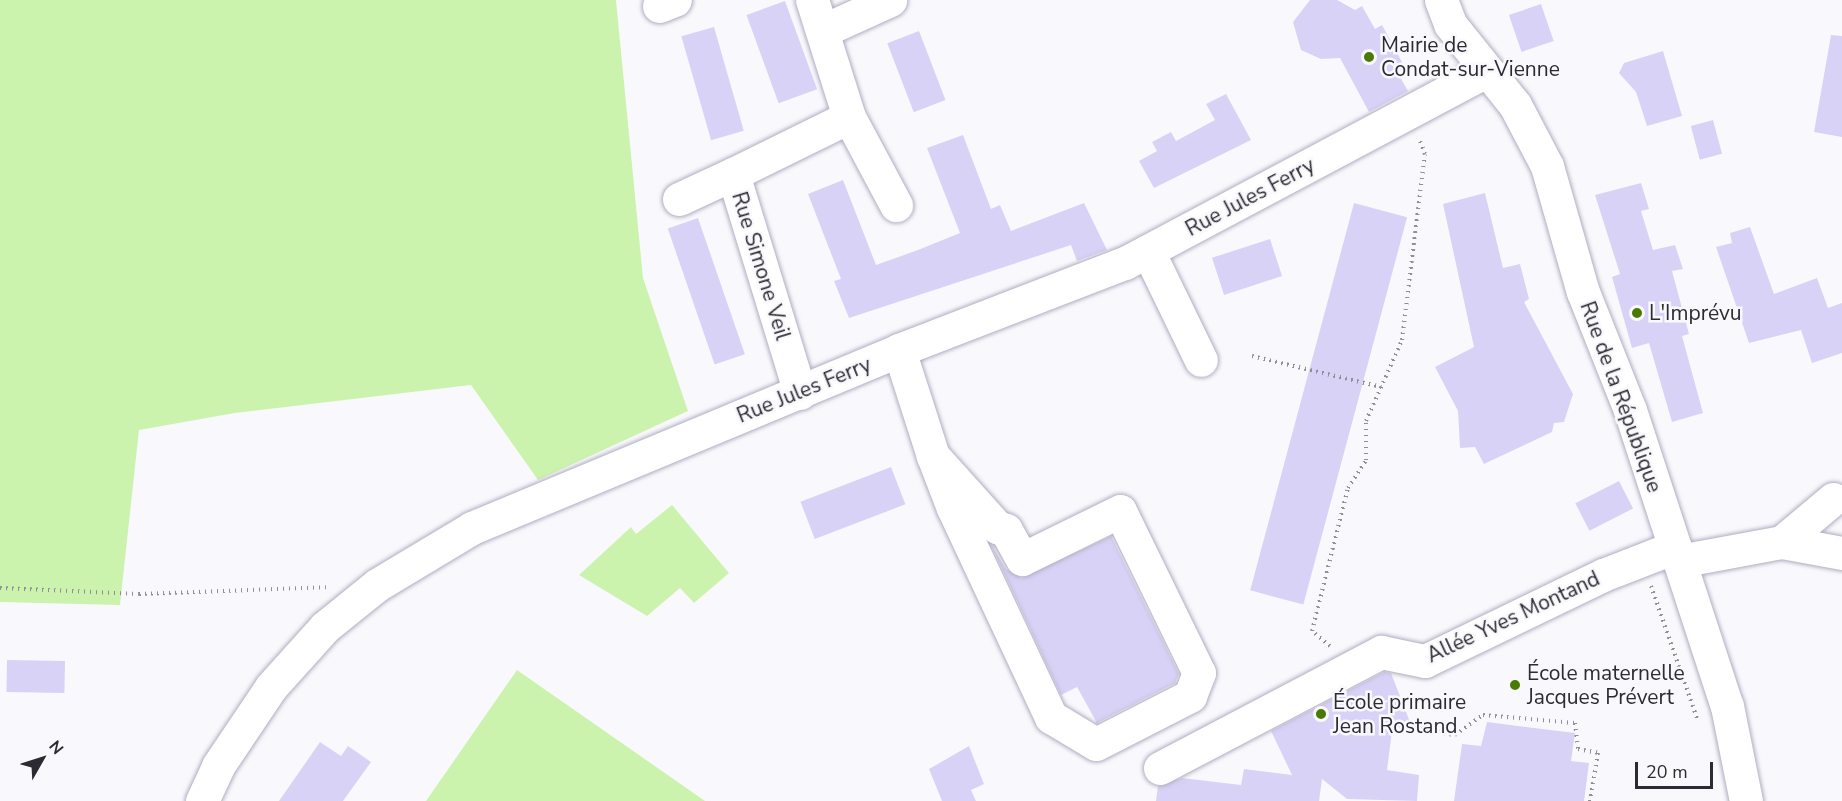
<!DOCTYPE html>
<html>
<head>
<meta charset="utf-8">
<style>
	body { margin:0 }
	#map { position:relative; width:1842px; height:801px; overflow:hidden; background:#f9f9fd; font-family:"Nunito Sans",sans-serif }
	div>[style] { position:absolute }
	.green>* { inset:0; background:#ccf3ad }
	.building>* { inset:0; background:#d8d2f7; transform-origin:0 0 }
	.path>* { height:4px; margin-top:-2px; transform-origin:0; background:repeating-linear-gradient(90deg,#8f8f95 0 1.5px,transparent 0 6px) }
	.roads { filter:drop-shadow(0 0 2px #b0adc1) drop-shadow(0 0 2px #b0adc1) }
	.minor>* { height:33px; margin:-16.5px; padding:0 16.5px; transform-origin:16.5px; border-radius:16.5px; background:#fff }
	.major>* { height:33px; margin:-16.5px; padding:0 16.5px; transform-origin:16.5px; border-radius:16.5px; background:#fff }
	.dots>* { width:16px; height:16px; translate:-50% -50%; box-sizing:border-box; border:3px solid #f9f9fd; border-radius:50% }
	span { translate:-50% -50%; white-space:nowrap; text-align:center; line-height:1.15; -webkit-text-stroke:5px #f9f9fd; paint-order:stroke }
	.poi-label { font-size:21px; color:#2c2b33 }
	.left { translate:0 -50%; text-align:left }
	.street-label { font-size:21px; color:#2c2b33 }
	.north { position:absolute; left:12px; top:729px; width:60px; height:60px; -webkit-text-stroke:4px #f9f9fd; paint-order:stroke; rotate:51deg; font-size:16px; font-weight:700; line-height:24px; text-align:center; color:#2c2b33 }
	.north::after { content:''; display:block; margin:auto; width:21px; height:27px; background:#2c2b33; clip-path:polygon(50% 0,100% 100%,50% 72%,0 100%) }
	.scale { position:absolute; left:1635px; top:762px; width:78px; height:27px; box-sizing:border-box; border:3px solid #2c2b33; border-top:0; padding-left:8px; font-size:18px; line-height:21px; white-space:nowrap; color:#2c2b33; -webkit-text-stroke:4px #f9f9fd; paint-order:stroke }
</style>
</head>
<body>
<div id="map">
	<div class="green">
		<i style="clip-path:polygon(0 0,616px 0,643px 278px,688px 411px,538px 480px,471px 385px,235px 413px,139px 430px,120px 605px,0 602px)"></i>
		<i style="clip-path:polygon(672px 505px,729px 573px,694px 603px,680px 588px,647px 616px,579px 575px,631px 527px,636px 534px)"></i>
		<i style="clip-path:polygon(517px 670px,705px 801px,426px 801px)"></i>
	</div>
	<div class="building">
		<i style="clip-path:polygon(1310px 0,1337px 0,1355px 10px,1362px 6px,1375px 29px,1382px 25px,1403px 64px,1395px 68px,1408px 91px,1369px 112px,1340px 58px,1321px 59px,1301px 50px,1293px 22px)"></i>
		<i style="left:785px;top:1px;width:94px;height:41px;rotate:70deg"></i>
		<i style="left:1541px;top:4px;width:39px;height:34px;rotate:71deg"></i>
		<i style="left:714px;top:27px;width:108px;height:34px;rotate:74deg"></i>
		<i style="left:919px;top:31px;width:74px;height:34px;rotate:69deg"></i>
		<i style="clip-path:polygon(1831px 35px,1842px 36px,1842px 137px,1814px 132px)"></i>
		<i style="clip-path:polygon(1663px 51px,1682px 116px,1647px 126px,1636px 92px,1619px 73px,1624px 63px)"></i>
		<i style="clip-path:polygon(1226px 94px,1251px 140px,1154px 188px,1139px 161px,1157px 151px,1152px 142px,1171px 132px,1176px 141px,1215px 120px,1206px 104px)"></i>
		<i style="left:1713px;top:120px;width:35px;height:23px;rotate:75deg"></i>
		<i style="clip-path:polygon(963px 135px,991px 209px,1000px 205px,1011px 231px,1084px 203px,1107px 250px,1077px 261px,1071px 245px,849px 318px,834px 281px,841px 279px,808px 194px,843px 180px,876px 265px,918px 250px,960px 233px,927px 148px)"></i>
		<i style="clip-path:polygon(1641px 183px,1649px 209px,1641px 211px,1653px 250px,1675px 245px,1683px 269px,1672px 271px,1689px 334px,1682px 336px,1703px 413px,1672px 422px,1649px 343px,1632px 348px,1612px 277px,1620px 274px,1595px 195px)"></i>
		<i style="clip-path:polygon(1485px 193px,1503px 268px,1520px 264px,1529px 299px,1524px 302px,1573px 394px,1564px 422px,1554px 423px,1552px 432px,1484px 464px,1475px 447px,1460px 448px,1458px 411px,1435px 367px,1474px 347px,1443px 204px)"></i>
		<i style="left:1354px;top:203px;width:55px;height:401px;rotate:15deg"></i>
		<i style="left:698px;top:218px;width:144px;height:32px;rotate:71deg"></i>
		<i style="clip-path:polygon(1750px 227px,1774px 294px,1817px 278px,1828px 308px,1842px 303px,1842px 353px,1812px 363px,1801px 330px,1749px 343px,1716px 247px,1732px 243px,1730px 233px)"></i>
		<i style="left:1270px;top:239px;width:39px;height:61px;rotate:72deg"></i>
		<i style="left:891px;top:467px;width:40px;height:97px;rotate:69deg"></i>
		<i style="left:1619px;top:481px;width:31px;height:49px;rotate:63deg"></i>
		<i style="clip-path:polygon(1111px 536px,1179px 674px,1175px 683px,1097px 723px,1077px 687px,1061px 695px,991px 545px,1006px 569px,1022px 578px)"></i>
		<i style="left:7px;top:660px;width:58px;height:32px;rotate:1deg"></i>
		<i style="clip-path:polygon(1384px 672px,1391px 673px,1410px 722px,1392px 731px,1387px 770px,1419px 775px,1417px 801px,1347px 799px,1322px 779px,1319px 801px,1156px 801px,1158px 786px,1182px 778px,1241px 785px,1244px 769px,1292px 775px,1271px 731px)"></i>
		<i style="clip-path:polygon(1487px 722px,1575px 733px,1571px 761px,1589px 763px,1584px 801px,1454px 801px,1462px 744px,1481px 746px)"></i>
		<i style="clip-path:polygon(320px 742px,341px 756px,348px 746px,371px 762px,343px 801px,279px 801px)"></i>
		<i style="clip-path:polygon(969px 746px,984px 784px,971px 790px,976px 801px,942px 801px,929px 769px)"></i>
	</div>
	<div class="path">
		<i style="left:1252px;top:356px;width:133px;rotate:13.5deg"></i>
		<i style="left:1651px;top:586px;width:143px;rotate:70.8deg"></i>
		<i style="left:0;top:588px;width:139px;rotate:2.5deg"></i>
		<i style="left:139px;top:594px;width:187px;rotate:-2.1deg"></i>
		<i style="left:1330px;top:646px;width:23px;rotate:-140deg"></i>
		<i style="left:1312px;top:631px;width:147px;rotate:-75.9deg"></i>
		<i style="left:1348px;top:488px;width:33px;rotate:-57deg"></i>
		<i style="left:1366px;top:460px;width:39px;rotate:-90deg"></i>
		<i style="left:1366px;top:421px;width:89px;rotate:-66deg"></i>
		<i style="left:1402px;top:340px;width:187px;rotate:-83deg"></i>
		<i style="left:1425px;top:154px;width:17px;rotate:-111deg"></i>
		<i style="left:1420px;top:729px;width:36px;rotate:10deg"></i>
		<i style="left:1455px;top:735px;width:34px;rotate:-36deg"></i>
		<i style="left:1483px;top:715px;width:92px;rotate:5deg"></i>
		<i style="left:1575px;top:723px;width:26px;rotate:83deg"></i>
		<i style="left:1578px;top:749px;width:20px;rotate:11deg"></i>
		<i style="left:1598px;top:753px;width:49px;rotate:99.5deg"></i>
	</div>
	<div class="roads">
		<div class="minor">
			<i style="left:659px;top:6px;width:17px;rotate:-21deg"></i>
			<i style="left:822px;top:31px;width:75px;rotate:-24.5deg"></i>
			<i style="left:849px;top:117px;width:100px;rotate:61.9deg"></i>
			<i style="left:679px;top:199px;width:60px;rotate:-24.8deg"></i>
			<i style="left:1148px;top:251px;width:121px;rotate:64.1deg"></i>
			<i style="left:899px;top:350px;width:111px;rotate:72.2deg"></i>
			<i style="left:933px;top:456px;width:56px;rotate:69deg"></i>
			<i style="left:953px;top:508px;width:231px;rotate:64.9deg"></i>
			<i style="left:1051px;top:717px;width:52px;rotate:31deg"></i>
			<i style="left:1096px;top:744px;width:106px;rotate:-27.1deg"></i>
			<i style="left:1190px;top:696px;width:25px;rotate:-69deg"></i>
			<i style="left:1199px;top:673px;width:180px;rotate:-116deg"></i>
			<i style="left:1120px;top:511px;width:109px;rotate:153.9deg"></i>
			<i style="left:1022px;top:559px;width:33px;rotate:-119deg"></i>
			<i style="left:1006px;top:530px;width:9px;rotate:-162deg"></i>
			<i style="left:997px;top:527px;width:96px;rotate:-132deg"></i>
			<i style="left:800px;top:393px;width:229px;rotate:-107deg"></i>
			<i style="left:733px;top:174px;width:129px;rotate:-26.2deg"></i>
			<i style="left:849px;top:117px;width:123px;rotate:-107.5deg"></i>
			<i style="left:1833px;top:499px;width:67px;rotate:139.9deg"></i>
			<i style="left:1782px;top:542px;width:61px;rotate:10.4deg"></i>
			<i style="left:1679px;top:561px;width:105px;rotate:-10.5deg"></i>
			<i style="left:1160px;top:768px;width:250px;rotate:-27.7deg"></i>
			<i style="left:1381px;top:652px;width:45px;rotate:11.6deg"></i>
			<i style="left:1425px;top:661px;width:198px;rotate:-25.8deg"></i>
			<i style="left:1603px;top:575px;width:77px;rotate:-21.3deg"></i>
		</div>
		<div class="major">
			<i style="left:1441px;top:0;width:26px;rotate:69deg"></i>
			<i style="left:1450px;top:24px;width:104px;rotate:51.3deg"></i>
			<i style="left:1515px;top:105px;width:69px;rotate:62.3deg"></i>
			<i style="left:1547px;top:166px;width:131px;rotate:74.1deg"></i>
			<i style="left:1583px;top:292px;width:127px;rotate:68.3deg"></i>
			<i style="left:1630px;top:410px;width:311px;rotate:71.9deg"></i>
			<i style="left:1727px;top:706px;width:97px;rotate:78.7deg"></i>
			<i style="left:202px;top:801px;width:38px;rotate:-65deg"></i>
			<i style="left:218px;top:766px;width:95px;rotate:-56.1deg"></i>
			<i style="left:271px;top:687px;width:81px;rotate:-48deg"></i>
			<i style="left:325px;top:627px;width:67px;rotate:-38.9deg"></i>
			<i style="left:377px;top:585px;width:111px;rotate:-31deg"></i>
			<i style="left:472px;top:528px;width:463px;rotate:-22.6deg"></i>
			<i style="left:899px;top:350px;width:242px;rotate:-21.1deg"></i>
			<i style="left:1125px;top:263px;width:407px;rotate:-28deg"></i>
		</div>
	</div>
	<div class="dots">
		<i style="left:1369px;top:57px;background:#497a04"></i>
		<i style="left:1637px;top:313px;background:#497a04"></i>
		<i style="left:1515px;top:685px;background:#497a04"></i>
		<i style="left:1321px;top:714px;background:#497a04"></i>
	</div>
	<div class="poi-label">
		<span class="left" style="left:1381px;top:57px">Mairie de<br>Condat-sur-Vienne</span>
		<span class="left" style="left:1649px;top:313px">L'Imprévu</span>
		<span class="left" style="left:1527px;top:685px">École maternelle<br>Jacques Prévert</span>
		<span class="left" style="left:1333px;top:714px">École primaire<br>Jean Rostand</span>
	</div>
	<div class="street-label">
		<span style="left:1250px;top:197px;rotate:-28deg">Rue Jules Ferry</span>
		<span style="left:761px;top:266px;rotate:73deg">Rue Simone Veil</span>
		<span style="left:804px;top:390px;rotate:-22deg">Rue Jules Ferry</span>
		<span style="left:1621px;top:397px;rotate:70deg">Rue de la République</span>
		<span style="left:1513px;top:617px;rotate:-25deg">Allée Yves Montand</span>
	</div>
	<div class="north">N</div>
	<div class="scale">20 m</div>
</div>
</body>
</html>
